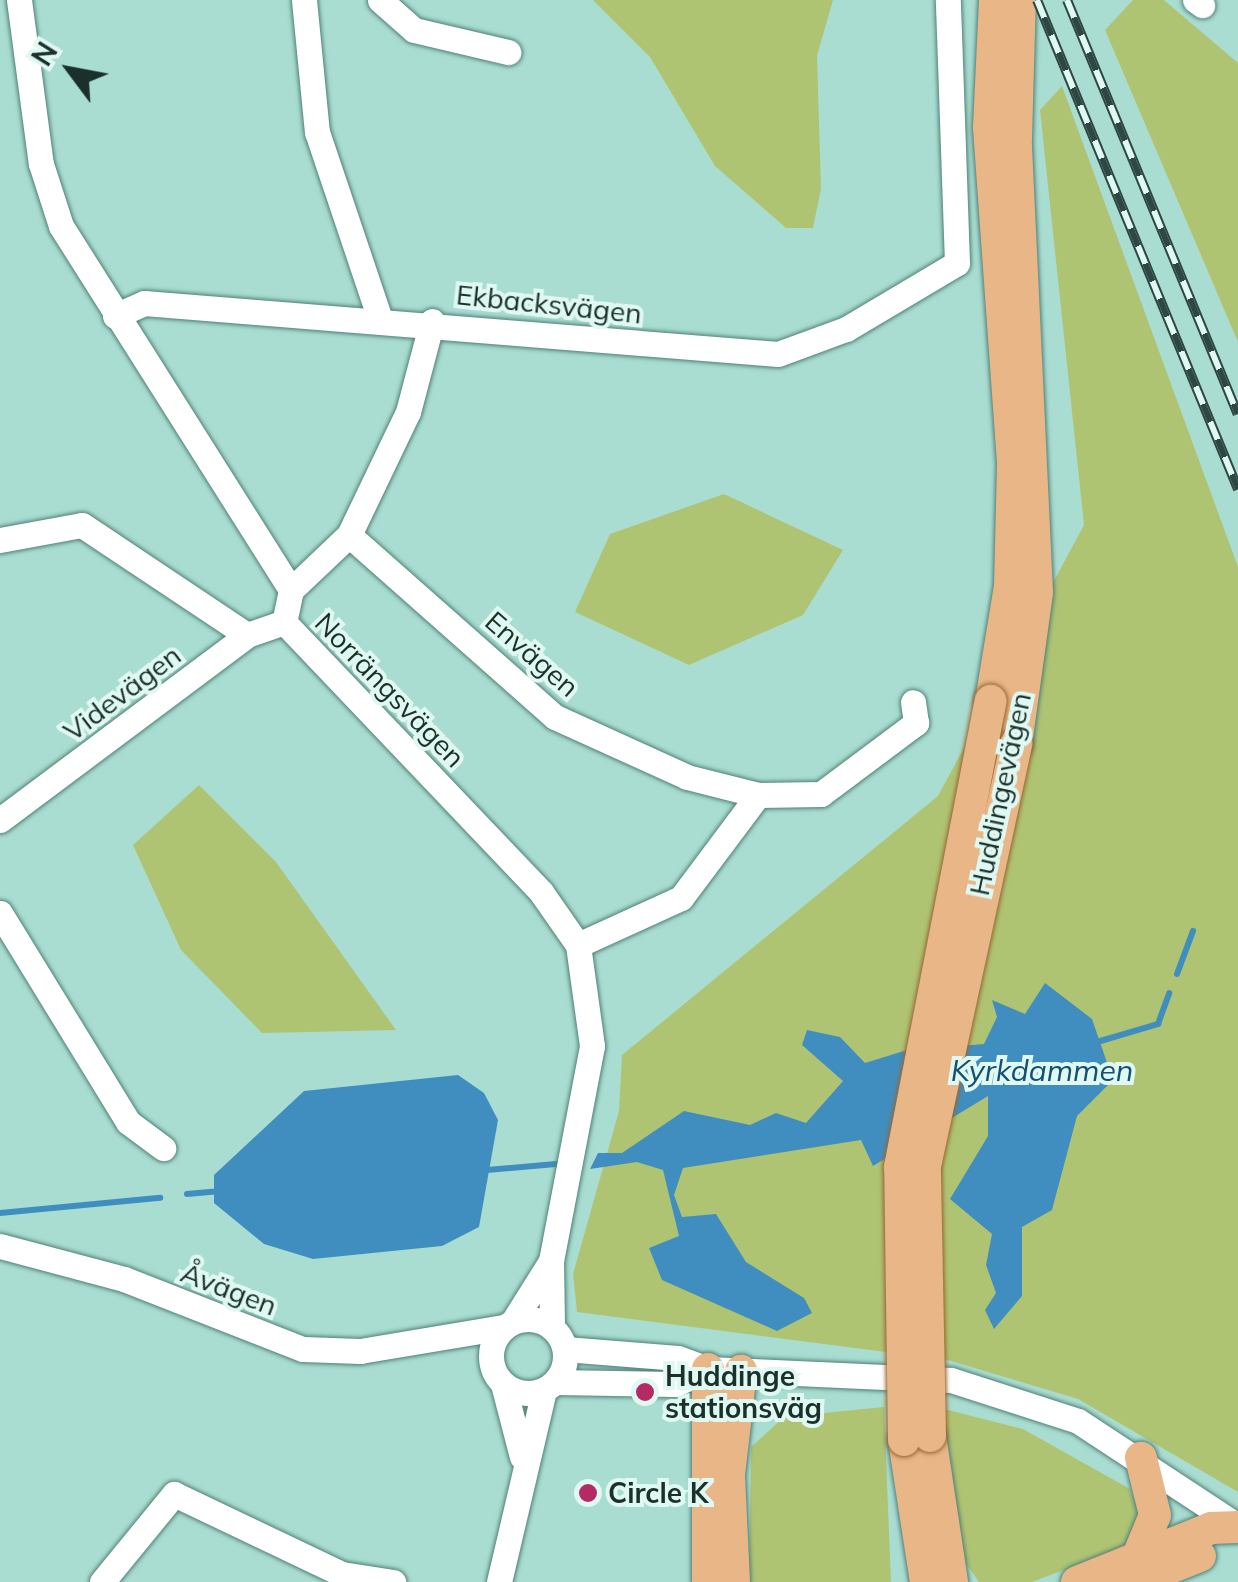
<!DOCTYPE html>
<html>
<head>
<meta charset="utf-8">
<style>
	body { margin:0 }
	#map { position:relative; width:1238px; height:1582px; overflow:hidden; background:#aaddd2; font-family:Mulish,sans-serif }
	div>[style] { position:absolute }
	.green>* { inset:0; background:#afc473 }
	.water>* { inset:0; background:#408ec0 }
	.stream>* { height:6px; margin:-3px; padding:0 3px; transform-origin:3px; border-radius:3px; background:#408ec0 }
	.roads { filter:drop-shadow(0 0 2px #518178) drop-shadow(0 0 2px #518178) }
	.minor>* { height:25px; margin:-12.5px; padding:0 12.5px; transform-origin:12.5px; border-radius:12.5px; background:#fff }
	.minor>.ring { margin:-12.5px; padding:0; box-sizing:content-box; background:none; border:25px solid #fff; border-radius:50% }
	.major>* { height:32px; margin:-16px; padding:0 16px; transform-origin:16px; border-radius:16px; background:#e8b687 }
	.rail>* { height:10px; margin-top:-5px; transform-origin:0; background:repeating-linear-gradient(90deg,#dff8f2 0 19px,#2e4742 0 38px); box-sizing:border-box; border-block:2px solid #2e4742 }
	.bridges { filter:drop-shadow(0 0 2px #966733) drop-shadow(0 0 2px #966733) }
	.major-bridge>* { height:32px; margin:-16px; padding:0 16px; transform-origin:16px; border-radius:16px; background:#e8b687 }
	.dots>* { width:28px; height:28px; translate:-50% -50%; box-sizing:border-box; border:5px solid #dff8f2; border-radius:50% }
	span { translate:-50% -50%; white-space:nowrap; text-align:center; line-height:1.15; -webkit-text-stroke:8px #dff8f2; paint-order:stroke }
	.street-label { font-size:28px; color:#1b2f2b }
	.poi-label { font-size:28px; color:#1b2f2b; font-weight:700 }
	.left { translate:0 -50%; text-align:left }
	.water-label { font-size:30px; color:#155073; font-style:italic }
	.north { position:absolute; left:20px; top:20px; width:100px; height:100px; -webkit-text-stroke:8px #dff8f2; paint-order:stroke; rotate:302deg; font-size:28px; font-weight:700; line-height:40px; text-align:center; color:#1b2f2b }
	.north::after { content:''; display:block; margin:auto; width:35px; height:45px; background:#1b2f2b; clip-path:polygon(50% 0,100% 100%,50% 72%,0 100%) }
</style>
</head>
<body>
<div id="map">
	<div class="green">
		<i style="clip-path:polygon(593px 0,833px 0,817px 56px,821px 189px,813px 228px,786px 228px,715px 166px,650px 57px)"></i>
		<i style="clip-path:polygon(1133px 0,1164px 0,1238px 63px,1238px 342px,1105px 30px)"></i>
		<i style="clip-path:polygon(1062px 86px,1238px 567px,1238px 1492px,1078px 1399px,948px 1360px,577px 1312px,573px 1274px,619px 1111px,622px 1055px,938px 796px,1084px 525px,1040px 110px)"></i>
		<i style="clip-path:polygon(724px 494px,843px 550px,803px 615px,689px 665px,575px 612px,610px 534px)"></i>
		<i style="clip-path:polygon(199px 785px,276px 862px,396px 1030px,262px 1033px,181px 950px,133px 845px)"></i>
		<i style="clip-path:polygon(884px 1407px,891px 1582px,749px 1582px,751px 1447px,784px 1417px)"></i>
		<i style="clip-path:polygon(940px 1408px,1023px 1429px,1130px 1489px,1141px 1519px,1128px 1546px,1032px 1582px,979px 1582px,964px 1561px)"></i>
	</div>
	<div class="water">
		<i style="clip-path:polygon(1045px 983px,1092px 1019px,1113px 1080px,1077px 1116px,1052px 1210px,1022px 1227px,1022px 1296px,994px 1329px,985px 1310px,996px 1293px,986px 1265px,992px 1234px,950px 1199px,988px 1136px,988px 1096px,873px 1166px,861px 1140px,683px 1168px,674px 1195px,682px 1217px,716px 1214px,746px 1262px,804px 1298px,812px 1313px,777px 1331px,662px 1280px,649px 1248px,679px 1236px,663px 1170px,637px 1162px,590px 1169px,598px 1153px,622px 1153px,684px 1111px,750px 1125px,776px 1113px,806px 1123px,843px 1081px,802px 1045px,807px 1030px,840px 1037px,865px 1063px,907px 1050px,915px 1025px,938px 1048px,984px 1044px,997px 1017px,992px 1000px,1025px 1014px)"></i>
		<i style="clip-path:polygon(458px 1075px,484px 1093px,498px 1120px,479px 1227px,442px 1246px,313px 1259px,264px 1244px,214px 1203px,214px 1175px,304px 1091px)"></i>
	</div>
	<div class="stream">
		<i style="left:1177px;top:974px;width:46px;rotate:-69.6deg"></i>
		<i style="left:1097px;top:1042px;width:64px;rotate:-16.4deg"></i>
		<i style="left:1158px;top:1024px;width:33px;rotate:-70deg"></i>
		<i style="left:487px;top:1170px;width:69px;rotate:-5deg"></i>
		<i style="left:187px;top:1194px;width:34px;rotate:-5deg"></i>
		<i style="left:0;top:1213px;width:161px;rotate:-5.4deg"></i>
	</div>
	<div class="roads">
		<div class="minor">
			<i style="left:19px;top:0;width:165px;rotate:82.4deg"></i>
			<i style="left:41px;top:164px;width:65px;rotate:72.1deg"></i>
			<i style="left:61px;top:226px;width:431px;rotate:57.7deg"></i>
			<i style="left:291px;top:590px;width:33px;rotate:102deg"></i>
			<i style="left:284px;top:622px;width:373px;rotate:46.4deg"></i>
			<i style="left:541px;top:892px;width:65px;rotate:55.1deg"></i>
			<i style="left:578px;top:945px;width:102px;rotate:82.1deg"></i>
			<i style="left:592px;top:1046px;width:219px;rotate:100.8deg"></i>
			<i style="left:551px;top:1261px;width:66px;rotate:89.1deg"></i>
			<i style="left:304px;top:0;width:133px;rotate:84.4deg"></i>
			<i style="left:317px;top:132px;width:197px;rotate:71.4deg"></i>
			<i style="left:380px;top:0;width:45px;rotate:41.4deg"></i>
			<i style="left:414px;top:30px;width:97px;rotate:13.2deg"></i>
			<i style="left:1195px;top:0;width:9px;rotate:36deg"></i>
			<i style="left:115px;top:316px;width:32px;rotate:-24deg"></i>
			<i style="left:144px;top:303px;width:636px;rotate:4.6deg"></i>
			<i style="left:778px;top:354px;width:72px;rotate:-20.2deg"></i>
			<i style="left:846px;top:329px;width:129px;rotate:-30.7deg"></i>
			<i style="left:957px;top:263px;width:263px;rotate:-92deg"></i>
			<i style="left:349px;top:535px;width:275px;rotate:41.5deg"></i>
			<i style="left:555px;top:717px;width:145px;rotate:24.4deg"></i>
			<i style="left:687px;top:777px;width:73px;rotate:14.2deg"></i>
			<i style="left:0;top:540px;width:83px;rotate:-10.4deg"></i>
			<i style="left:82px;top:525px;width:198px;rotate:33.7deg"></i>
			<i style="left:291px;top:590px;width:80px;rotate:-43.5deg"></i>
			<i style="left:349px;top:535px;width:136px;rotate:-64.4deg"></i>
			<i style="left:408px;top:412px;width:94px;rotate:-75.2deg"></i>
			<i style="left:0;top:820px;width:309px;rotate:-36.8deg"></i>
			<i style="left:247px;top:635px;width:39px;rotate:-19deg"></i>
			<i style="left:0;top:913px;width:245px;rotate:58.5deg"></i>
			<i style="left:128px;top:1122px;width:44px;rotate:36.6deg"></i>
			<i style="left:578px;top:945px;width:113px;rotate:-24.5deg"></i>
			<i style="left:681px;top:898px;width:129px;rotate:-53.2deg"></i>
			<i style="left:758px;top:795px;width:63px;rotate:-0.9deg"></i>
			<i style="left:821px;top:794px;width:119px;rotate:-36.8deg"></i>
			<i style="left:916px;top:723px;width:21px;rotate:-98deg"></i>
			<i style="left:0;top:1246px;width:128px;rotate:14.9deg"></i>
			<i style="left:124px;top:1279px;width:192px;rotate:21.4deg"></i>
			<i style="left:303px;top:1349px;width:57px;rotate:2deg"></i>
			<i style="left:360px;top:1351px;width:145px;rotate:-9.5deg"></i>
			<i class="ring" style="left:491px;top:1319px;width:49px;height:49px"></i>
			<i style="left:514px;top:1320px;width:70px;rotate:-57.9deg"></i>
			<i style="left:565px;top:1349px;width:113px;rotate:4.6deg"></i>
			<i style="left:678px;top:1358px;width:32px;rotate:20deg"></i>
			<i style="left:708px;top:1369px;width:243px;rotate:2.6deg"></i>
			<i style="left:951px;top:1380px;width:133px;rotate:17.9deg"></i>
			<i style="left:1078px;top:1421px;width:191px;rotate:33.3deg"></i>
			<i style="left:555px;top:1382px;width:120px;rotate:1deg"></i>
			<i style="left:675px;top:1384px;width:36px;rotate:-24deg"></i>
			<i style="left:503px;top:1384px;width:75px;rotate:75.4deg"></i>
			<i style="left:102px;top:1582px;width:114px;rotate:-50.7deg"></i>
			<i style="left:174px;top:1494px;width:186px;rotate:25.5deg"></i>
			<i style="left:342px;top:1574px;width:52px;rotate:8.9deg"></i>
			<i style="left:499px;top:1582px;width:197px;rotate:-76.8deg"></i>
		</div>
		<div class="major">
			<i style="left:991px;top:701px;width:117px;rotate:-80.6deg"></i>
			<i style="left:1010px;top:586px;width:123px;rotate:-88.6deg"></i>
			<i style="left:1013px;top:463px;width:337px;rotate:-94.1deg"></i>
			<i style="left:989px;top:127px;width:127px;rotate:-87.3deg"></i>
			<i style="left:1016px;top:744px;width:153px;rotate:-82.1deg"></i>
			<i style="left:1037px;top:592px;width:453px;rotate:-92.7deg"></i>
			<i style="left:1016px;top:139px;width:139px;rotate:-88.4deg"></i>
			<i style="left:930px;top:1436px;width:148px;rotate:81.4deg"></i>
			<i style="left:904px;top:1440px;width:144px;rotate:81.2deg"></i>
			<i style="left:1138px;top:1556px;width:44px;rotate:-67.5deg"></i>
			<i style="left:1155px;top:1515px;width:59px;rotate:-103.8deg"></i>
			<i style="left:708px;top:1582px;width:213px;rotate:-90deg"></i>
			<i style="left:734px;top:1582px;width:107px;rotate:-92.7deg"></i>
			<i style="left:729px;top:1475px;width:105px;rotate:-83.4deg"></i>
			<i style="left:1077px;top:1582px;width:144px;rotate:-21.9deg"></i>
			<i style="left:1211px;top:1528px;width:27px;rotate:-2deg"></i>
			<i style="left:1135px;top:1582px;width:70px;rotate:-21.8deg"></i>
		</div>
	</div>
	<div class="rail">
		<i style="left:1037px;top:0;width:529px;rotate:67.66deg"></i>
		<i style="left:1067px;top:0;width:448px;rotate:67.6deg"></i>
	</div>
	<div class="bridges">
		<div class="major-bridge">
			<i style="left:930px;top:1436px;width:270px;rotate:-91.1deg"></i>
			<i style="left:925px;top:1166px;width:432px;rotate:-77.8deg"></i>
			<i style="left:904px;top:1440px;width:273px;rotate:-90.8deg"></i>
			<i style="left:900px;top:1167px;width:475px;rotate:-79deg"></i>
		</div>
	</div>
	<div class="dots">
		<i style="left:645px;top:1392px;background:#b52a64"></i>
		<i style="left:588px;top:1493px;background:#b52a64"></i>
	</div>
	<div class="street-label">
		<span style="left:549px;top:304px;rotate:6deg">Ekbacksvägen</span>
		<span style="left:532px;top:654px;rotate:41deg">Envägen</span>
		<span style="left:390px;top:690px;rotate:46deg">Norrängsvägen</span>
		<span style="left:122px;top:693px;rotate:-37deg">Videvägen</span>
		<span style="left:1000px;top:794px;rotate:-78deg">Huddingevägen</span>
		<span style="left:229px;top:1289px;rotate:21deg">Åvägen</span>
	</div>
	<div class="poi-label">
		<span class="left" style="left:665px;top:1392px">Huddinge<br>stationsväg</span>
		<span class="left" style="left:608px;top:1493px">Circle K</span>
	</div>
	<div class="water-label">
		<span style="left:1042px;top:1070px">Kyrkdammen</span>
	</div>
	<div class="north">N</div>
</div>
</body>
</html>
